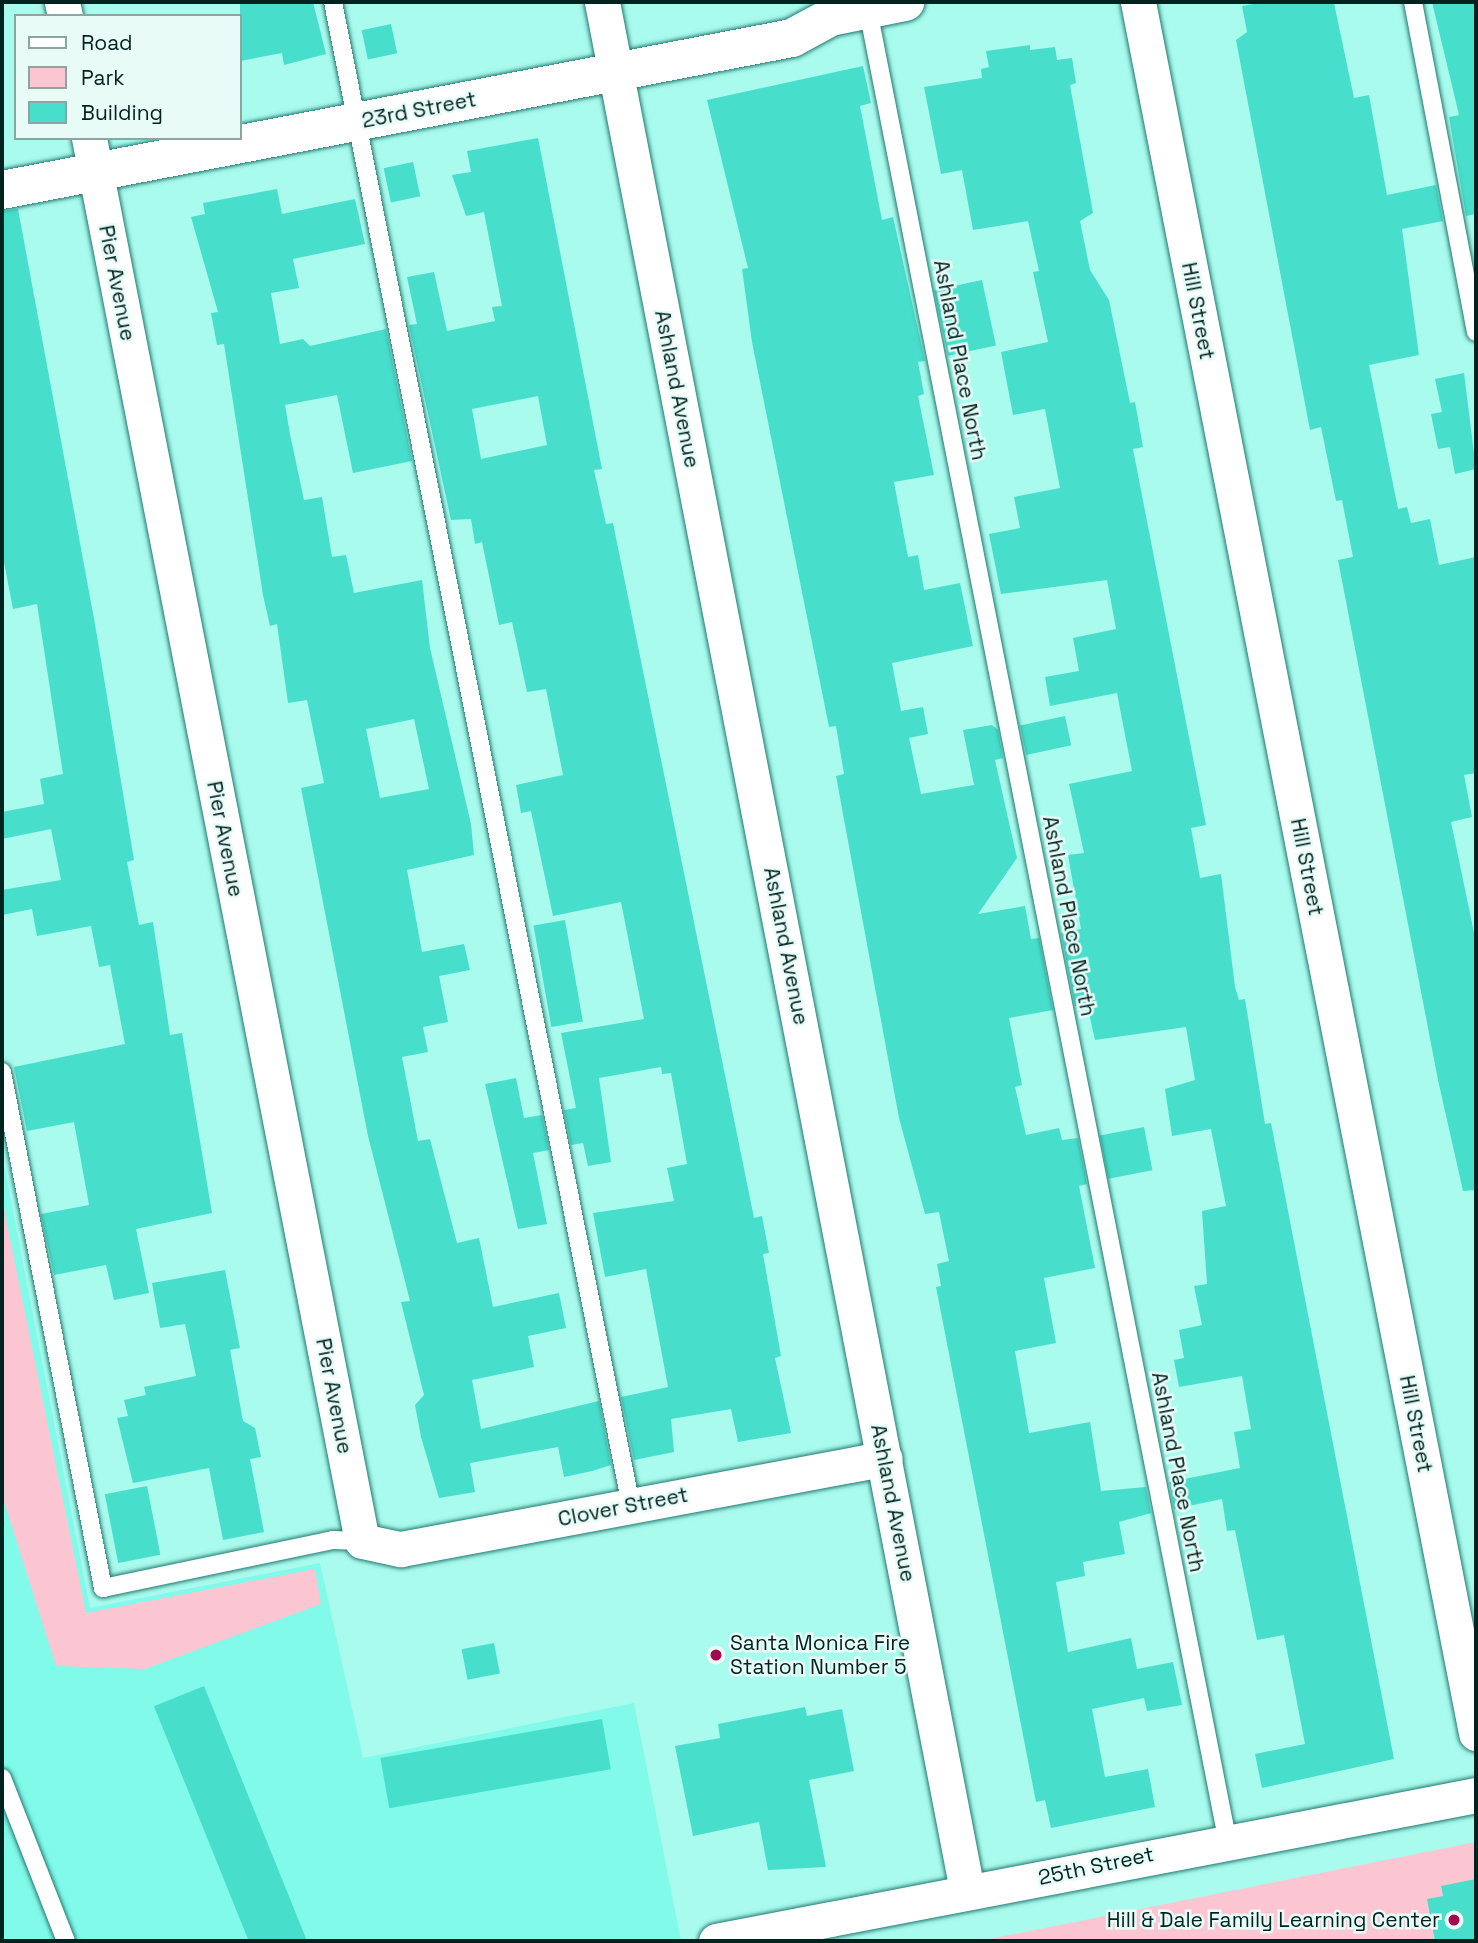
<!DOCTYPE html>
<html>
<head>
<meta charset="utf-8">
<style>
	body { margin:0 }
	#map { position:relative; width:1478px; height:1943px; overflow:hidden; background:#a9fbee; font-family:"Space Grotesk",sans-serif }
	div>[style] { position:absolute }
	.built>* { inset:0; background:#81faea }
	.green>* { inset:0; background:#fbc6d2 }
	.building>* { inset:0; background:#48decc; transform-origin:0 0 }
	.roads { filter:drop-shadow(0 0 2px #22796f) drop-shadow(0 0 2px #22796f) }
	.lane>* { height:18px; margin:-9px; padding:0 9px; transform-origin:9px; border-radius:9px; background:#fff }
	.street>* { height:35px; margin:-17.5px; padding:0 17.5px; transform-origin:17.5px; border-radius:17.5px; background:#fff }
	.secondary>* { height:38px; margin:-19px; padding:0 19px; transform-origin:19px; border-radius:19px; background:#fff }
	.dots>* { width:19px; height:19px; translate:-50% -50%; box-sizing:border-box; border:4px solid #e8fbf7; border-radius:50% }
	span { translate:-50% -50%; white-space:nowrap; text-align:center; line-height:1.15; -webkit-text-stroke:5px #e8fbf7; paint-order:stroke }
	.street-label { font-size:21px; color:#00231f }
	.poi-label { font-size:21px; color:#00231f }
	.left { translate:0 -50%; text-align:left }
	.right { translate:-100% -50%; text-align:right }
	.frame { position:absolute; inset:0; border:4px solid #00231f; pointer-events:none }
	.legend { position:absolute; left:14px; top:14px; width:228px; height:126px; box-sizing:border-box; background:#e8fbf7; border:2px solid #8ba5a1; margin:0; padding:9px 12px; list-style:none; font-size:21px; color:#00231f }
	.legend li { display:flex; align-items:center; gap:14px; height:35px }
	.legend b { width:35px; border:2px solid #8ba5a1 }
</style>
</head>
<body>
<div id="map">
	<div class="built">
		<i style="clip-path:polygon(2px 1155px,90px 1608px,320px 1563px,363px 1758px,634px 1703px,681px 1941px,2px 1941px)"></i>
	</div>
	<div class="green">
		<i style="clip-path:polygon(2px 1199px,86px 1613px,315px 1569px,321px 1604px,145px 1669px,56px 1666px,2px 1495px)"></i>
		<i style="clip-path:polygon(1476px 1842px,1476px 1941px,979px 1941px)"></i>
	</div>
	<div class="building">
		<i style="clip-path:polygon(240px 2px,313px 2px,326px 54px,284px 65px,282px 53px,240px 61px)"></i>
		<i style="clip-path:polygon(1264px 2px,1334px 3px,1354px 98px,1369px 95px,1387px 195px,1436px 185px,1443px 221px,1402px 229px,1419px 355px,1369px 365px,1398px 509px,1407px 507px,1411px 523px,1430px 519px,1439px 565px,1476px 557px,1476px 773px,1464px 775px,1472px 817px,1451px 822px,1476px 942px,1476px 1190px,1463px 1191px,1438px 1080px,1338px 560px,1353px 557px,1342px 500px,1336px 501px,1321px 427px,1310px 430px,1236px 40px,1247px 32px,1242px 6px)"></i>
		<i style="clip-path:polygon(1432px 2px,1476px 2px,1476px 214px,1466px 216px,1449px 117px,1459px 115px)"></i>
		<i style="left:391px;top:24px;width:30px;height:30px;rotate:78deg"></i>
		<i style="clip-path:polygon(1030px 45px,1030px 50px,1055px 47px,1057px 60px,1072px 58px,1076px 83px,1070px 85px,1093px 213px,1080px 221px,1090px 270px,1109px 300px,1130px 403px,1135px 402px,1143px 447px,1133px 449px,1206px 825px,1191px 828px,1200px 878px,1221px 874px,1235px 987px,1239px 1000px,1245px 999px,1265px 1124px,1271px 1123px,1394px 1759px,1262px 1788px,1255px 1754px,1305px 1744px,1284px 1635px,1257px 1640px,1235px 1530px,1227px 1531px,1222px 1499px,1174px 1509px,1169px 1482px,1240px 1468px,1234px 1432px,1251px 1429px,1242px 1376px,1179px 1387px,1174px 1360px,1184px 1358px,1179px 1330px,1202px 1325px,1194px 1286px,1207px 1284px,1202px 1211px,1226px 1206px,1211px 1129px,1172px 1136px,1165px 1089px,1195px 1080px,1186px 1027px,1095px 1040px,1087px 1004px,1075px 1006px,1061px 933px,1081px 929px,1068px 855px,1084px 853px,1069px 784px,1132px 771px,1117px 693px,1050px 706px,1045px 677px,1079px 671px,1073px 638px,1116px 629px,1107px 580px,1001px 594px,989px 534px,1020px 528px,1014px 497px,1060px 488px,1045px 409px,1013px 415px,1001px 352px,1048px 342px,1033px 272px,1039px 271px,1028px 221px,973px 230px,962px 170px,941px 174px,924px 87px,982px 78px,981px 69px,989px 67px,986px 51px)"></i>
		<i style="clip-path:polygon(863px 66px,871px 103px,860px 106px,882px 220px,893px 217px,925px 361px,918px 362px,924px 394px,918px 396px,934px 475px,894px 482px,908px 557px,918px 555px,924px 590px,960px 583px,973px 646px,892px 663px,901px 711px,923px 707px,928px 734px,909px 738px,921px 794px,974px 785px,963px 730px,992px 725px,998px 730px,1003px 758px,995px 760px,1017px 858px,978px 914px,1025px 906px,1031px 939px,1039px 938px,1053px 1010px,1009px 1018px,1022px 1085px,1015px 1087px,1026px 1135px,1059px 1128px,1062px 1140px,1078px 1138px,1087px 1184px,1079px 1186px,1095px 1268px,1044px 1278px,1056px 1343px,1015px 1351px,1029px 1433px,1090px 1422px,1101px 1491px,1146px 1487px,1151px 1513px,1119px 1522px,1125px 1554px,1083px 1562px,1085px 1576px,1056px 1582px,1068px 1652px,1131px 1638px,1137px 1669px,1173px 1662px,1182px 1705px,1147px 1711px,1144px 1698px,1092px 1709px,1105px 1777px,1148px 1769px,1155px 1807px,1051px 1828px,1045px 1800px,1036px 1802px,936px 1287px,941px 1286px,937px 1264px,949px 1261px,939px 1212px,925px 1214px,899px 1118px,836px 776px,844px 774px,836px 726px,829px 727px,752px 342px,742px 269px,748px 268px,707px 100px)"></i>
		<i style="clip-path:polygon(evenodd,538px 138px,602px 469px,594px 470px,606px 524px,613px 523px,754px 1218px,762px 1216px,769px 1253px,763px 1254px,781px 1356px,775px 1358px,791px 1433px,738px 1442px,731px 1409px,671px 1419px,674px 1452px,634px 1460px,621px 1397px,668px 1387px,646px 1269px,605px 1277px,593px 1213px,674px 1201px,667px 1168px,687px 1164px,671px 1073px,662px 1074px,661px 1067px,599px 1078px,611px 1162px,588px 1166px,583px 1143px,571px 1145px,564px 1110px,576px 1108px,561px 1033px,644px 1019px,621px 902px,553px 916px,531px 811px,521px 813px,516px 785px,563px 775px,546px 689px,527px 692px,512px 622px,499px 625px,482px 542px,475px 544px,471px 519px,451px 520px,409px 325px,417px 324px,407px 277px,434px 272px,447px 331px,495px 321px,492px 307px,502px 306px,484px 212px,466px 216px,452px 175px,471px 172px,467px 151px,538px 138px,538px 396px,547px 445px,481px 459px,472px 409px,538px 396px)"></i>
		<i style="left:413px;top:162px;width:35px;height:30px;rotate:78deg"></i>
		<i style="clip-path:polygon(evenodd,277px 189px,282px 214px,355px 199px,365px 244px,293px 259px,299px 288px,271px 293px,280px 344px,303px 339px,310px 346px,386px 329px,412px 461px,353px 473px,337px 395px,285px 405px,290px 434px,304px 500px,322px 497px,332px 557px,346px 555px,354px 593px,422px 580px,430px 648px,471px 824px,474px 855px,407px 870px,422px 952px,464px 944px,470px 970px,439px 976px,448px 1022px,423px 1027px,428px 1052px,402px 1057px,418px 1141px,430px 1139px,457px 1243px,479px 1238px,493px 1307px,559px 1293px,566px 1328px,528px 1336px,534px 1367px,472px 1380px,481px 1429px,599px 1401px,611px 1465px,592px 1471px,564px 1477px,558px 1447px,470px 1463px,475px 1492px,439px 1498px,421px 1437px,415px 1405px,424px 1395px,401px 1302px,410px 1301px,368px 1136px,301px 788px,324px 783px,307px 700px,288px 703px,277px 624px,270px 626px,263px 595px,224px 344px,217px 345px,211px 313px,218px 312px,191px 217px,205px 214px,203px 203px,277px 189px,414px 719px,429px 789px,380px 798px,366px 729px,414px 719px)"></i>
		<i style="clip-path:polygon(18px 209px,95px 624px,134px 860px,127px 862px,139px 925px,153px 922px,170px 1035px,182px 1033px,212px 1213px,136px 1229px,149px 1293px,114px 1300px,106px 1265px,54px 1275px,41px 1214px,89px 1205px,74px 1122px,27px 1131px,14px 1067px,125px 1044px,110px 965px,99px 967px,91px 926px,37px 936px,32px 909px,2px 915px,2px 890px,61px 880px,51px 829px,2px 839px,2px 812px,44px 804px,40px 779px,63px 774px,37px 604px,13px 609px,2px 552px,2px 211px)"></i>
		<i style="left:982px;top:280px;width:67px;height:49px;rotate:78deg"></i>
		<i style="clip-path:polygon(1464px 373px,1476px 469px,1455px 474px,1450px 447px,1438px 449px,1431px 414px,1442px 412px,1435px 379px)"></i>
		<i style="left:1065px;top:716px;width:30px;height:46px;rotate:78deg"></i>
		<i style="left:565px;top:920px;width:103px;height:32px;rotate:80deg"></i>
		<i style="clip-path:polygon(516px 1078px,524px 1118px,542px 1115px,549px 1150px,533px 1153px,547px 1224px,518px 1229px,485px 1084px)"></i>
		<i style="left:1144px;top:1127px;width:44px;height:45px;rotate:79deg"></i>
		<i style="clip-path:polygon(225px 1270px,240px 1348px,230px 1350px,243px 1421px,255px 1428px,261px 1457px,250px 1459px,264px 1532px,223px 1540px,209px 1468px,133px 1483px,117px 1418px,128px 1416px,124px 1400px,146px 1395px,144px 1387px,196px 1376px,185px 1324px,160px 1328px,152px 1283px)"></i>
		<i style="left:147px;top:1486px;width:70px;height:43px;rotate:79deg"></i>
		<i style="left:494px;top:1643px;width:31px;height:33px;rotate:79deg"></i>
		<i style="left:204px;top:1686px;width:274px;height:54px;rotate:68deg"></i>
		<i style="clip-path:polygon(805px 1707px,807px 1716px,842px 1709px,854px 1771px,809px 1780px,826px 1867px,768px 1870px,759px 1822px,693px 1836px,675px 1746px,720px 1738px,718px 1724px)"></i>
		<i style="left:602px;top:1719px;width:51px;height:225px;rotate:80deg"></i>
		<i style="clip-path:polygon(1476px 1879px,1476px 1941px,1435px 1941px,1427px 1899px,1443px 1896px,1441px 1886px)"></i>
	</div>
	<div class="roads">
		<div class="lane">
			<i style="left:333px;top:2px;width:1533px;rotate:78.79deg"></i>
			<i style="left:1413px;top:2px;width:336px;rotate:79.2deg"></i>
			<i style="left:867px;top:5px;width:1869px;rotate:78.89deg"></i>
			<i style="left:2px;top:1072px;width:526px;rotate:78.93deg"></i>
			<i style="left:103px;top:1588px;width:235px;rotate:-11.8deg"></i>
			<i style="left:333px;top:1540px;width:29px;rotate:2deg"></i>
			<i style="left:2px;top:1778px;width:175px;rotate:68.6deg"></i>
		</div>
		<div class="street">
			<i style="left:62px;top:2px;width:14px;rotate:78deg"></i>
			<i style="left:602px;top:2px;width:1924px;rotate:79.06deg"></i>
			<i style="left:1138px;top:2px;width:1764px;rotate:78.95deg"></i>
			<i style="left:89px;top:138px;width:1429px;rotate:78.99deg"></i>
			<i style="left:362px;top:1541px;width:40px;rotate:12deg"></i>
			<i style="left:401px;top:1549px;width:492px;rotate:-10.6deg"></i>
			<i style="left:716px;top:1941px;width:774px;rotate:-10.87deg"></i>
		</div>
		<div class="secondary">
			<i style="left:2px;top:190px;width:804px;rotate:-10.89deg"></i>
			<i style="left:792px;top:38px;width:44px;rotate:-28.3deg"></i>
			<i style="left:831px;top:17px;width:76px;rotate:-11.5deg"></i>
		</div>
	</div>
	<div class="dots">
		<i style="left:716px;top:1655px;background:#a10a4d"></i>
		<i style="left:1454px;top:1920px;background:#a10a4d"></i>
	</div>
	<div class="street-label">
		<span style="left:419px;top:110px;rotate:-11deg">23rd Street</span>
		<span style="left:117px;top:283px;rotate:79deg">Pier Avenue</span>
		<span style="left:1198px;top:311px;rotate:79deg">Hill Street</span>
		<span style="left:960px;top:360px;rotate:79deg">Ashland Place North</span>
		<span style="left:677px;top:389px;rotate:79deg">Ashland Avenue</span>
		<span style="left:225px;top:839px;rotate:79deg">Pier Avenue</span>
		<span style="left:1307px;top:867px;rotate:79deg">Hill Street</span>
		<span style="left:1069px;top:916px;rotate:79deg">Ashland Place North</span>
		<span style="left:786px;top:946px;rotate:79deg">Ashland Avenue</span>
		<span style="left:334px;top:1396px;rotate:79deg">Pier Avenue</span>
		<span style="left:1416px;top:1424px;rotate:79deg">Hill Street</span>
		<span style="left:1178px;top:1472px;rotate:79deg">Ashland Place North</span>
		<span style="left:893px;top:1503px;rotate:79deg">Ashland Avenue</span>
		<span style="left:623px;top:1507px;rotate:-11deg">Clover Street</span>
		<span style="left:1096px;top:1866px;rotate:-12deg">25th Street</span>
	</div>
	<div class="poi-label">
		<span class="left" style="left:730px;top:1655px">Santa Monica Fire<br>Station Number 5</span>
		<span class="right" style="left:1440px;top:1920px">Hill &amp; Dale Family Learning Center</span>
	</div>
	<div class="frame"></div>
	<ul class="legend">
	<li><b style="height:9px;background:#fff"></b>Road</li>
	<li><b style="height:19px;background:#fbc6d2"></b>Park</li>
	<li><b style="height:19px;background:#48decc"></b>Building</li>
	</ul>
</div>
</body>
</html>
